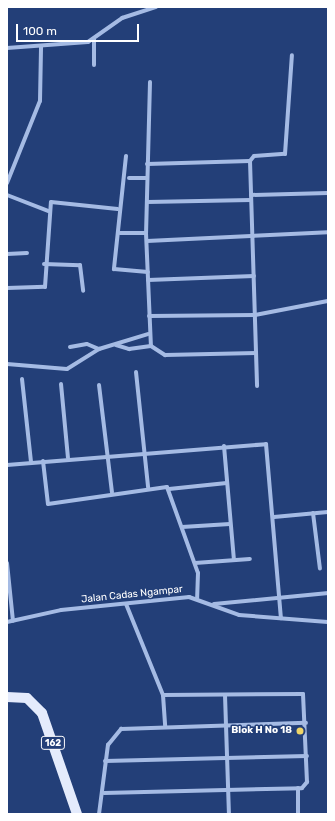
<!DOCTYPE html>
<html>
<head>
<meta charset="utf-8">
<style>
	body { margin:0 }
	#map { position:relative; width:335px; height:821px; overflow:hidden; background:#233f78; font-family:Rubik,sans-serif }
	div>[style] { position:absolute }
	.street>* { height:4px; margin:-2px; padding:0 2px; transform-origin:2px; border-radius:2px; background:#a5bbe4 }
	.primary>* { height:10px; margin:-5px; padding:0 5px; transform-origin:5px; border-radius:5px; background:#e4ebfc }
	.dots>* { width:11px; height:11px; translate:-50% -50%; box-sizing:border-box; border:2px solid #233f78; border-radius:50% }
	span { translate:-50% -50%; white-space:nowrap; text-align:center; line-height:1.15; -webkit-text-stroke:3px #233f78; paint-order:stroke }
	.shield-label span { padding:1px 3px; background:#233f78; border:1px solid; border-radius:3px; -webkit-text-stroke-width:0 }
	.shield-label { font-size:9px; color:#fff; font-weight:700 }
	.street-label { font-size:10px; color:#fff }
	.poi-label { font-size:10px; color:#fff; font-weight:700 }
	.right { translate:-100% -50%; text-align:right }
	.frame { position:absolute; inset:0; border:8px solid #fff; pointer-events:none }
	.scale { position:absolute; left:16px; top:24px; width:123px; height:18px; box-sizing:border-box; border:2px solid #fff; border-top:0; padding-left:5px; font-size:12px; line-height:14px; white-space:nowrap; color:#fff; -webkit-text-stroke:3px #233f78; paint-order:stroke }
</style>
</head>
<body>
<div id="map">
	<div class="street">
		<i style="left:7px;top:48px;width:81px;rotate:-4.2deg"></i>
		<i style="left:88px;top:42px;width:42px;rotate:-35.2deg"></i>
		<i style="left:122px;top:18px;width:36px;rotate:-18deg"></i>
		<i style="left:94px;top:65px;width:26px;rotate:-90deg"></i>
		<i style="left:150px;top:82px;width:151px;rotate:91.5deg"></i>
		<i style="left:146px;top:233px;width:113px;rotate:87.5deg"></i>
		<i style="left:151px;top:346px;width:17px;rotate:33deg"></i>
		<i style="left:165px;top:355px;width:91px;rotate:-1.3deg"></i>
		<i style="left:126px;top:156px;width:114px;rotate:96.1deg"></i>
		<i style="left:114px;top:269px;width:34px;rotate:5deg"></i>
		<i style="left:250px;top:161px;width:225px;rotate:88.2deg"></i>
		<i style="left:147px;top:164px;width:103px;rotate:-1.7deg"></i>
		<i style="left:250px;top:161px;width:6px;rotate:-51deg"></i>
		<i style="left:254px;top:156px;width:31px;rotate:-4deg"></i>
		<i style="left:285px;top:154px;width:99px;rotate:-86deg"></i>
		<i style="left:129px;top:178px;width:18px"></i>
		<i style="left:7px;top:183px;width:88px;rotate:-68.1deg"></i>
		<i style="left:40px;top:101px;width:54px;rotate:-88.9deg"></i>
		<i style="left:7px;top:195px;width:44px;rotate:21.3deg"></i>
		<i style="left:251px;top:195px;width:77px;rotate:-1.5deg"></i>
		<i style="left:147px;top:202px;width:104px;rotate:-1.1deg"></i>
		<i style="left:120px;top:233px;width:26px"></i>
		<i style="left:147px;top:241px;width:181px;rotate:-2.8deg"></i>
		<i style="left:7px;top:254px;width:20px;rotate:-3deg"></i>
		<i style="left:44px;top:264px;width:36px;rotate:2deg"></i>
		<i style="left:80px;top:265px;width:26px;rotate:83deg"></i>
		<i style="left:148px;top:280px;width:106px;rotate:-2.2deg"></i>
		<i style="left:7px;top:288px;width:38px;rotate:-2deg"></i>
		<i style="left:45px;top:287px;width:85px;rotate:-86deg"></i>
		<i style="left:51px;top:202px;width:67px;rotate:6deg"></i>
		<i style="left:149px;top:316px;width:106px;rotate:-0.5deg"></i>
		<i style="left:255px;top:315px;width:74px;rotate:-10.9deg"></i>
		<i style="left:116px;top:345px;width:14px;rotate:17deg"></i>
		<i style="left:129px;top:349px;width:22px;rotate:-8deg"></i>
		<i style="left:70px;top:347px;width:17px;rotate:-10deg"></i>
		<i style="left:87px;top:344px;width:13px;rotate:23deg"></i>
		<i style="left:7px;top:364px;width:60px;rotate:4.8deg"></i>
		<i style="left:67px;top:369px;width:38px;rotate:-32deg"></i>
		<i style="left:99px;top:349px;width:51px;rotate:-17deg"></i>
		<i style="left:136px;top:372px;width:116px;rotate:84deg"></i>
		<i style="left:22px;top:379px;width:83px;rotate:83.8deg"></i>
		<i style="left:61px;top:384px;width:74px;rotate:84.6deg"></i>
		<i style="left:99px;top:385px;width:108px;rotate:83.1deg"></i>
		<i style="left:224px;top:446px;width:114px;rotate:85deg"></i>
		<i style="left:43px;top:461px;width:43px;rotate:83.4deg"></i>
		<i style="left:48px;top:504px;width:120px;rotate:-8.1deg"></i>
		<i style="left:167px;top:487px;width:91px;rotate:70.2deg"></i>
		<i style="left:198px;top:573px;width:25px;rotate:92deg"></i>
		<i style="left:7px;top:465px;width:260px;rotate:-4.6deg"></i>
		<i style="left:266px;top:444px;width:175px;rotate:85.1deg"></i>
		<i style="left:169px;top:489px;width:58px;rotate:-5.9deg"></i>
		<i style="left:313px;top:513px;width:56px;rotate:82.9deg"></i>
		<i style="left:274px;top:517px;width:54px;rotate:-5.3deg"></i>
		<i style="left:182px;top:527px;width:48px;rotate:-3.6deg"></i>
		<i style="left:7px;top:563px;width:58px;rotate:84.1deg"></i>
		<i style="left:195px;top:563px;width:55px;rotate:-4.2deg"></i>
		<i style="left:214px;top:604px;width:115px;rotate:-5.5deg"></i>
		<i style="left:7px;top:622px;width:55px;rotate:-12.5deg"></i>
		<i style="left:61px;top:610px;width:129px;rotate:-5.8deg"></i>
		<i style="left:189px;top:597px;width:53px;rotate:19.8deg"></i>
		<i style="left:239px;top:615px;width:89px;rotate:4.5deg"></i>
		<i style="left:163px;top:695px;width:32px;rotate:86deg"></i>
		<i style="left:225px;top:695px;width:119px;rotate:88.1deg"></i>
		<i style="left:105px;top:761px;width:202px;rotate:-1.4deg"></i>
		<i style="left:104px;top:793px;width:198px;rotate:-1.4deg"></i>
		<i style="left:302px;top:788px;width:8px;rotate:-50deg"></i>
		<i style="left:307px;top:782px;width:88px;rotate:-92.6deg"></i>
		<i style="left:303px;top:694px;width:140px;rotate:179.6deg"></i>
		<i style="left:163px;top:695px;width:98px;rotate:-112.1deg"></i>
		<i style="left:99px;top:814px;width:70px;rotate:-82.6deg"></i>
		<i style="left:108px;top:745px;width:21px;rotate:-51deg"></i>
		<i style="left:121px;top:729px;width:185px;rotate:-1.9deg"></i>
		<i style="left:298px;top:814px;width:26px;rotate:-90deg"></i>
	</div>
	<div class="primary">
		<i style="left:7px;top:697px;width:20px;rotate:3deg"></i>
		<i style="left:27px;top:698px;width:21px;rotate:45deg"></i>
		<i style="left:42px;top:713px;width:107px;rotate:70.9deg"></i>
	</div>
	<div class="dots">
		<i style="left:300px;top:731px;background:#eed568"></i>
	</div>
	<div class="shield-label">
		<span style="left:53px;top:743px">162</span>
	</div>
	<div class="street-label">
		<span style="left:132px;top:595px;rotate:-6deg">Jalan Cadas Ngampar</span>
	</div>
	<div class="poi-label">
		<span class="right" style="left:292px;top:731px">Blok H No 18</span>
	</div>
	<div class="frame"></div>
	<div class="scale">100 m</div>
</div>
</body>
</html>
